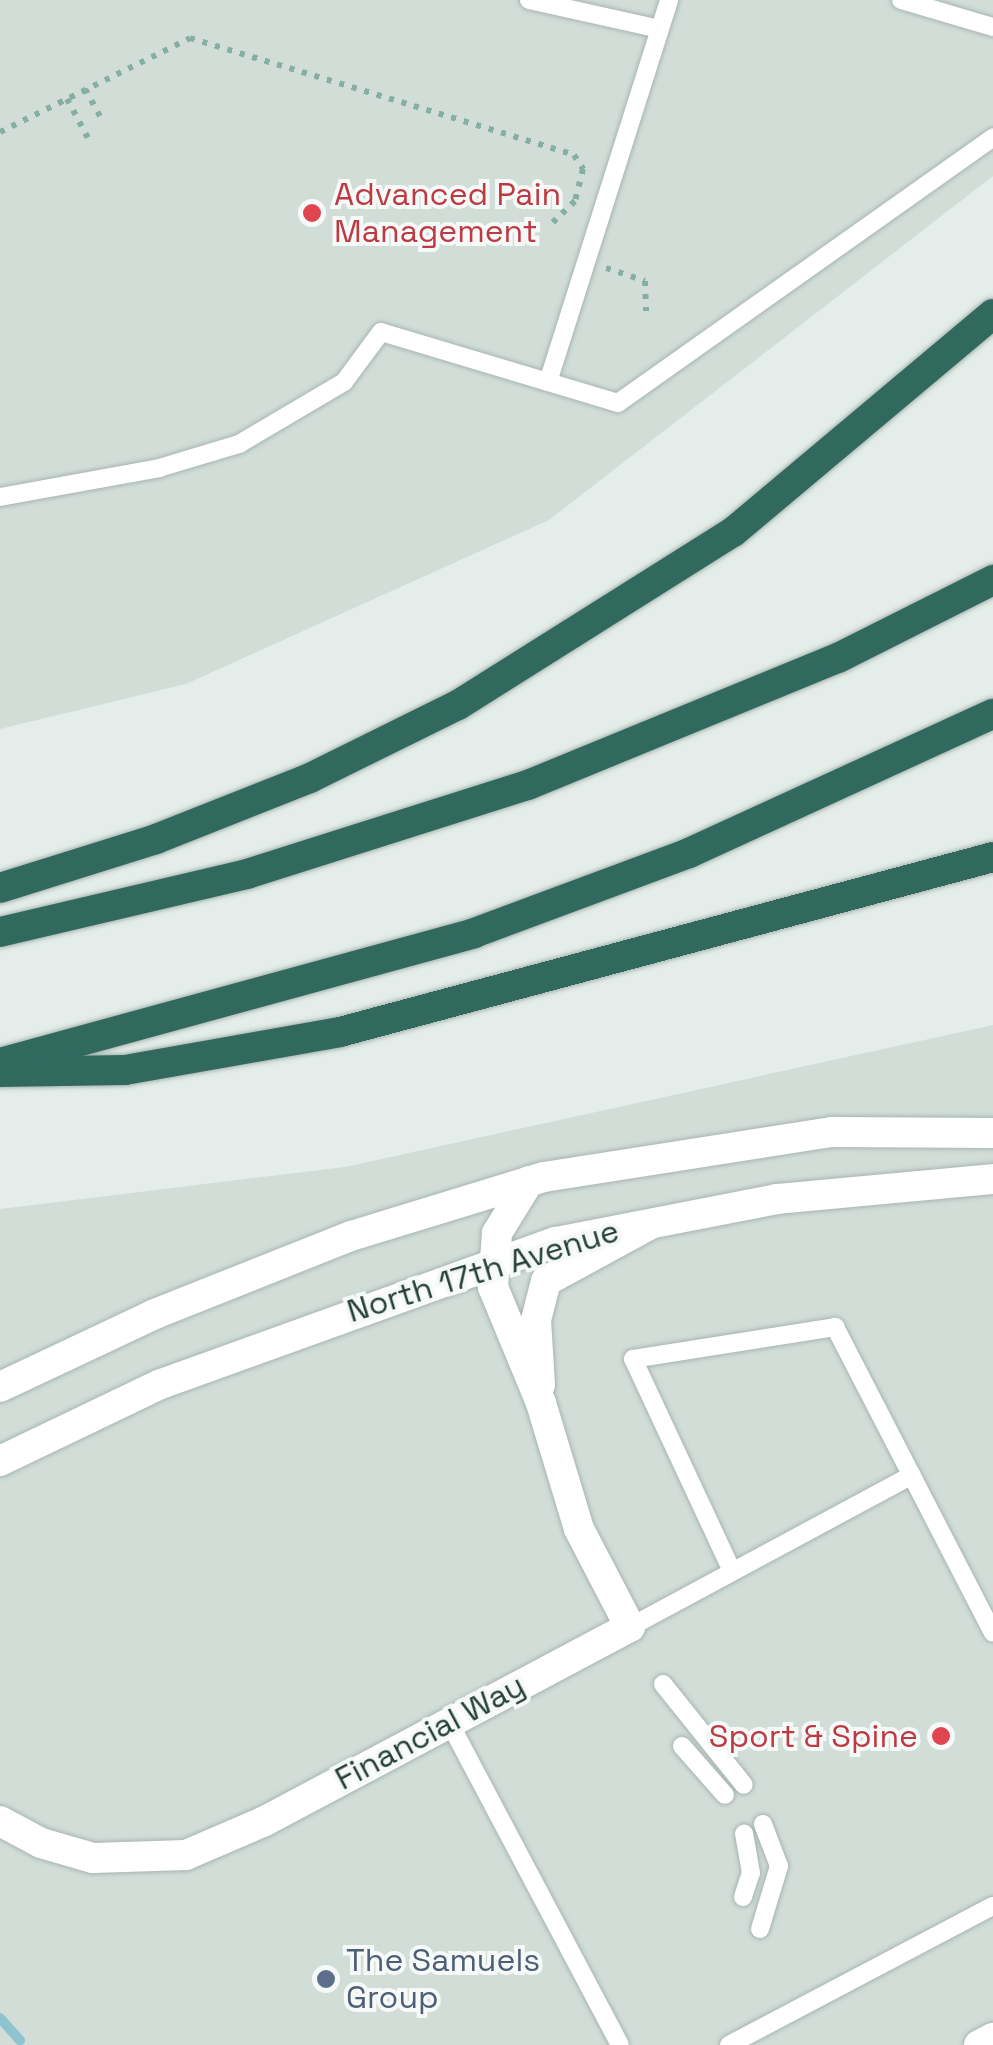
<!DOCTYPE html>
<html>
<head>
<meta charset="utf-8">
<style>
	body { margin:0 }
	#map { position:relative; width:993px; height:2045px; overflow:hidden; background:#e4ede9; font-family:"Space Grotesk",sans-serif }
	div>[style] { position:absolute }
	.built>* { inset:0; background:#d2ddd8 }
	.stream>* { height:10px; margin:-5px; padding:0 5px; transform-origin:5px; border-radius:5px; background:#8fc4cf }
	.path>* { height:6px; margin-top:-3px; transform-origin:0; background:repeating-linear-gradient(90deg,#86afa3 0 5px,transparent 0 13px) }
	.roads { filter:drop-shadow(0 0 2px #a7b5b0) drop-shadow(0 0 2px #a7b5b0) }
	.lane>* { height:18px; margin:-9px; padding:0 9px; transform-origin:9px; border-radius:9px; background:#fff }
	.street>* { height:30px; margin:-15px; padding:0 15px; transform-origin:15px; border-radius:15px; background:#fff }
	.secondary>* { height:30px; margin:-15px; padding:0 15px; transform-origin:15px; border-radius:15px; background:#fff }
	.highway>* { height:30px; margin:-15px; padding:0 15px; transform-origin:15px; border-radius:15px; background:#31695f }
	.dots>* { width:28px; height:28px; translate:-50% -50%; box-sizing:border-box; border:5px solid #f5f9f7; border-radius:50% }
	span { translate:-50% -50%; white-space:nowrap; text-align:center; line-height:1.15; -webkit-text-stroke:8px #f5f9f7; paint-order:stroke }
	.health-label { font-size:32px; color:#be3a42 }
	.left { translate:0 -50%; text-align:left }
	.right { translate:-100% -50%; text-align:right }
	.street-label { font-size:32px; color:#243e38 }
	.service-label { font-size:32px; color:#4e5e75 }
</style>
</head>
<body>
<div id="map">
	<div class="built">
		<i style="clip-path:polygon(0 0,993px 0,993px 176px,549px 520px,186px 684px,0 729px)"></i>
		<i style="clip-path:polygon(993px 1025px,993px 2038px,979px 2045px,0 2045px,0 1209px,345px 1167px)"></i>
	</div>
	<div class="stream">
		<i style="left:0;top:2018px;width:30px;rotate:48deg"></i>
	</div>
	<div class="path">
		<i style="left:85px;top:89px;width:37px;rotate:61deg"></i>
		<i style="left:67px;top:99px;width:44px;rotate:61.7deg"></i>
		<i style="left:0;top:132px;width:212px;rotate:-26.3deg"></i>
		<i style="left:190px;top:38px;width:401px;rotate:16.9deg"></i>
		<i style="left:574px;top:155px;width:17px;rotate:57deg"></i>
		<i style="left:583px;top:169px;width:33px;rotate:104deg"></i>
		<i style="left:575px;top:201px;width:36px;rotate:136deg"></i>
		<i style="left:606px;top:268px;width:41px;rotate:18.4deg"></i>
		<i style="left:645px;top:281px;width:30px;rotate:88deg"></i>
	</div>
	<div class="roads">
		<div class="lane">
			<i style="left:529px;top:0;width:134px;rotate:12.5deg"></i>
			<i style="left:901px;top:0;width:96px;rotate:16.4deg"></i>
			<i style="left:548px;top:382px;width:401px;rotate:-72.4deg"></i>
			<i style="left:0;top:497px;width:162px;rotate:-10.3deg"></i>
			<i style="left:159px;top:468px;width:84px;rotate:-16.7deg"></i>
			<i style="left:239px;top:444px;width:122px;rotate:-30.6deg"></i>
			<i style="left:344px;top:382px;width:62px;rotate:-53.5deg"></i>
			<i style="left:381px;top:332px;width:247px;rotate:16.7deg"></i>
			<i style="left:618px;top:403px;width:460px;rotate:-35.3deg"></i>
			<i style="left:732px;top:1571px;width:234px;rotate:-115deg"></i>
			<i style="left:633px;top:1359px;width:205px;rotate:-9deg"></i>
			<i style="left:835px;top:1327px;width:344px;rotate:62.7deg"></i>
			<i style="left:630px;top:1627px;width:320px;rotate:-28.3deg"></i>
			<i style="left:663px;top:1684px;width:129px;rotate:51.3deg"></i>
			<i style="left:449px;top:1722px;width:365px;rotate:62.1deg"></i>
			<i style="left:682px;top:1746px;width:65px;rotate:48.7deg"></i>
			<i style="left:743px;top:1897px;width:25px;rotate:-72deg"></i>
			<i style="left:751px;top:1873px;width:40px;rotate:-100deg"></i>
			<i style="left:760px;top:1929px;width:66px;rotate:-73.2deg"></i>
			<i style="left:779px;top:1866px;width:45px;rotate:-110.9deg"></i>
			<i style="left:729px;top:2045px;width:298px;rotate:-27.8deg"></i>
		</div>
		<div class="street">
			<i style="left:540px;top:1385px;width:65px;rotate:-93.5deg"></i>
			<i style="left:536px;top:1320px;width:40px;rotate:-75.6deg"></i>
			<i style="left:546px;top:1281px;width:117px;rotate:-28.5deg"></i>
			<i style="left:0;top:1821px;width:47px;rotate:28.2deg"></i>
			<i style="left:41px;top:1843px;width:54px;rotate:16.1deg"></i>
			<i style="left:93px;top:1858px;width:93px;rotate:-1.8deg"></i>
			<i style="left:186px;top:1855px;width:86px;rotate:-23.3deg"></i>
			<i style="left:265px;top:1821px;width:413px;rotate:-28deg"></i>
			<i style="left:630px;top:1627px;width:110px;rotate:-117.5deg"></i>
			<i style="left:579px;top:1529px;width:132px;rotate:-106.8deg"></i>
			<i style="left:541px;top:1403px;width:126px;rotate:-112.5deg"></i>
			<i style="left:493px;top:1287px;width:54px;rotate:-85.8deg"></i>
			<i style="left:497px;top:1233px;width:61px;rotate:-58.4deg"></i>
			<i style="left:979px;top:2045px;width:16px;rotate:-27deg"></i>
		</div>
		<div class="secondary">
			<i style="left:0;top:1387px;width:171px;rotate:-25.2deg"></i>
			<i style="left:155px;top:1314px;width:211px;rotate:-21.7deg"></i>
			<i style="left:351px;top:1236px;width:202px;rotate:-17deg"></i>
			<i style="left:544px;top:1177px;width:291px;rotate:-8.9deg"></i>
			<i style="left:832px;top:1132px;width:161px;rotate:0.4deg"></i>
			<i style="left:0;top:1461px;width:178px;rotate:-25.6deg"></i>
			<i style="left:161px;top:1384px;width:420px;rotate:-19.8deg"></i>
			<i style="left:556px;top:1242px;width:225px;rotate:-11deg"></i>
			<i style="left:777px;top:1199px;width:217px;rotate:-5.3deg"></i>
		</div>
		<div class="highway">
			<i style="left:0;top:888px;width:164px;rotate:-17.4deg"></i>
			<i style="left:156px;top:839px;width:166px;rotate:-21.6deg"></i>
			<i style="left:310px;top:778px;width:165px;rotate:-26.3deg"></i>
			<i style="left:458px;top:705px;width:325px;rotate:-32.2deg"></i>
			<i style="left:733px;top:532px;width:339px;rotate:-40deg"></i>
			<i style="left:0;top:932px;width:254px;rotate:-13.2deg"></i>
			<i style="left:247px;top:874px;width:295px;rotate:-17.6deg"></i>
			<i style="left:528px;top:785px;width:335px;rotate:-22.3deg"></i>
			<i style="left:838px;top:658px;width:174px;rotate:-26.7deg"></i>
			<i style="left:0;top:1063px;width:492px;rotate:-15.3deg"></i>
			<i style="left:474px;top:933px;width:229px;rotate:-20.4deg"></i>
			<i style="left:689px;top:853px;width:334px;rotate:-24.6deg"></i>
			<i style="left:0;top:1072px;width:125px;rotate:-0.9deg"></i>
			<i style="left:125px;top:1070px;width:218px;rotate:-10deg"></i>
			<i style="left:340px;top:1032px;width:676px;rotate:-15deg"></i>
		</div>
	</div>
	<div class="dots">
		<i style="left:312px;top:213px;background:#e0444e"></i>
		<i style="left:941px;top:1736px;background:#e0444e"></i>
		<i style="left:326px;top:1979px;background:#5c6f8a"></i>
	</div>
	<div class="health-label">
		<span class="left" style="left:334px;top:213px">Advanced Pain<br>Management</span>
		<span class="right" style="left:918px;top:1736px">Sport &amp; Spine</span>
	</div>
	<div class="street-label">
		<span style="left:483px;top:1271px;rotate:-17deg">North 17th Avenue</span>
		<span style="left:430px;top:1732px;rotate:-28deg">Financial Way</span>
	</div>
	<div class="service-label">
		<span class="left" style="left:346px;top:1979px">The Samuels<br>Group</span>
	</div>
</div>
</body>
</html>
